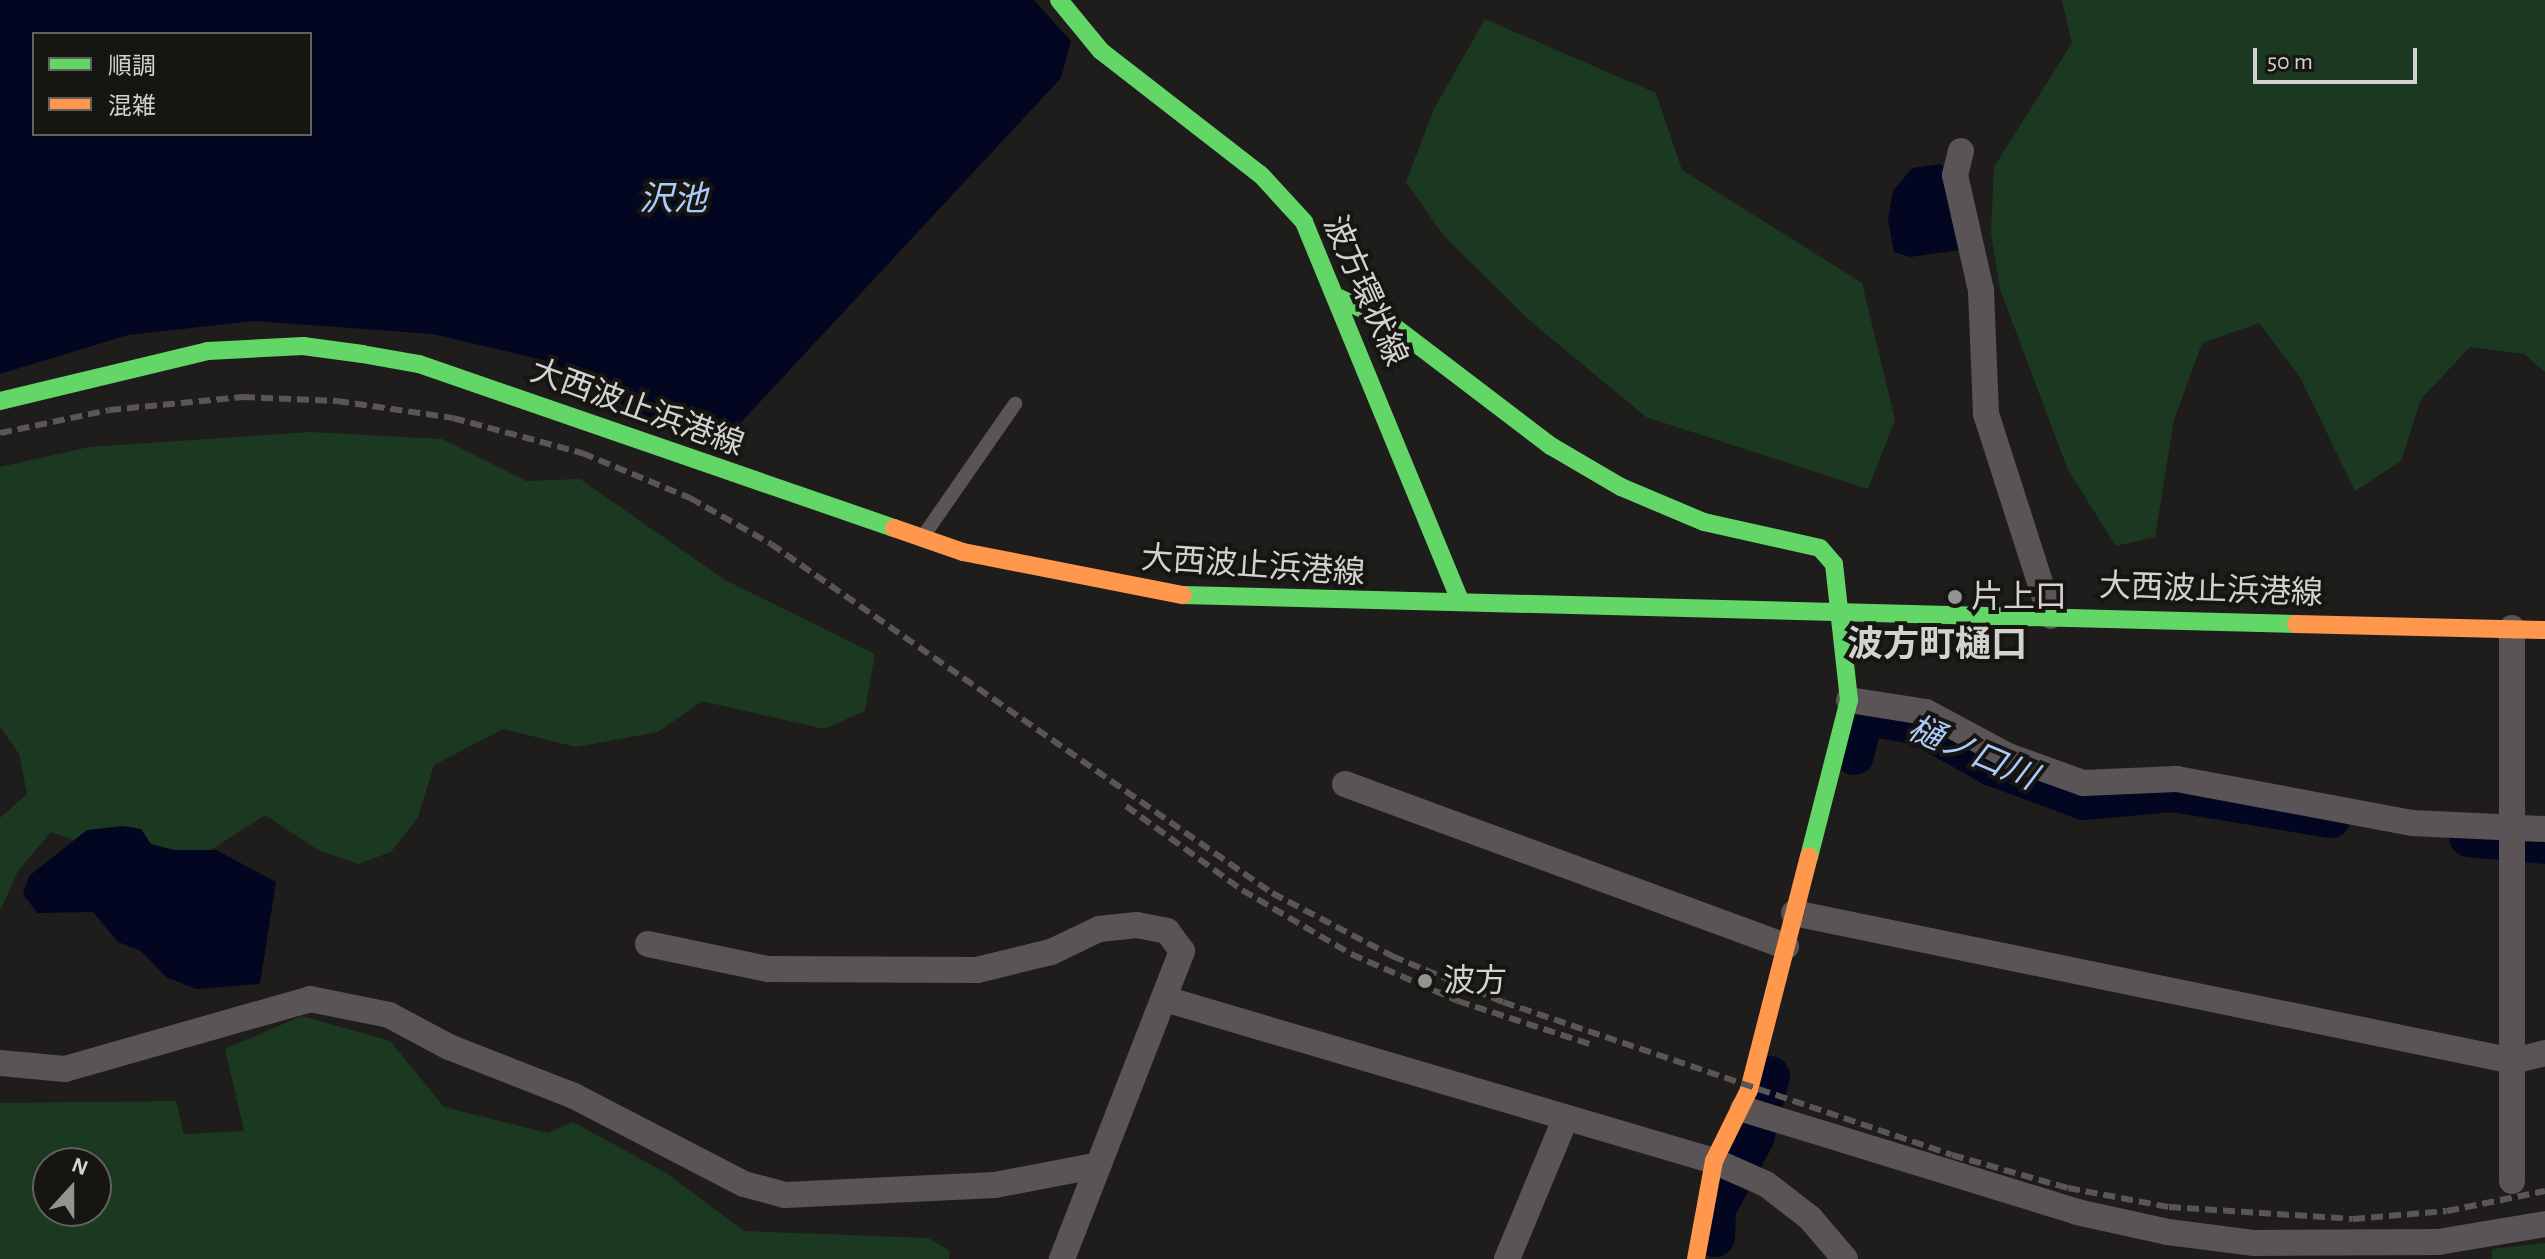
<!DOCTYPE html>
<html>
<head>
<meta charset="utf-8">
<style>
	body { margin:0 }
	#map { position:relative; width:2545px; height:1259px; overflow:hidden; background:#1f1d1b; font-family:"Alegreya Sans","Noto Sans JP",sans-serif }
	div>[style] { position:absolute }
	.green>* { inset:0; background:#1b3821 }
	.water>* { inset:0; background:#030620 }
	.river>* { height:40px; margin:-20px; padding:0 20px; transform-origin:20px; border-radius:20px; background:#030620 }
	.lane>* { height:14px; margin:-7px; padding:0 7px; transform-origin:7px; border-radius:7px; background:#5b5456 }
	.street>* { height:26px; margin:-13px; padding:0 13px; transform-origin:13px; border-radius:13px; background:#5b5456 }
	.fast>* { height:18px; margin:-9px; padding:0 9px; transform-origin:9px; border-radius:9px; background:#63d668 }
	.slow>* { height:18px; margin:-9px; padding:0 9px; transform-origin:9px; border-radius:9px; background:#ff974d }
	.rail>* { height:6px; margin-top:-3px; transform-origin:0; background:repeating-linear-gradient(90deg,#595655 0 12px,transparent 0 18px) }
	.dots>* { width:22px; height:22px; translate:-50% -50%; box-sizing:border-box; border:4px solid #171511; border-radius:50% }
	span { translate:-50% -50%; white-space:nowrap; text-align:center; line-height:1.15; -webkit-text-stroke:8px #171511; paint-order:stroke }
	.street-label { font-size:32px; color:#d3d2d0 }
	.poi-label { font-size:32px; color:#d3d2d0 }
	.left { translate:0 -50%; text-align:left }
	.water-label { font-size:34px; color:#accbfd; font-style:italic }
	.quarter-label { font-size:36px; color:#d3d2d0; font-weight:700 }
	.legend { position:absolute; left:32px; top:32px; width:280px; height:104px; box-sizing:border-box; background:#171511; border:2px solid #62615d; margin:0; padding:10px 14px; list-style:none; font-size:24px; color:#d3d2d0 }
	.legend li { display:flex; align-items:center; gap:16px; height:40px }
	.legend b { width:40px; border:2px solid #62615d }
	.north { position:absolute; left:32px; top:1147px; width:80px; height:80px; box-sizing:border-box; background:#171511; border:2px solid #62615d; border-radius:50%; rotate:21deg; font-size:22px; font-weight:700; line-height:32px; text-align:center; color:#d3d2d0 }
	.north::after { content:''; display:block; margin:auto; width:28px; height:36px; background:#949391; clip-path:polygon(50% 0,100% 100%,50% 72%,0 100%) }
	.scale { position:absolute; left:2253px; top:48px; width:164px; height:36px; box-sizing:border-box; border:4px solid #d3d2d0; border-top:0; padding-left:10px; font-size:24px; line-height:28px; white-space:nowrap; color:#d3d2d0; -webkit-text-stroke:6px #171511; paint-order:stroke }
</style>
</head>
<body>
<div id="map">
	<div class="green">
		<i style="clip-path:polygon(2062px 0,2545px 0,2545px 372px,2524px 354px,2470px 347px,2421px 399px,2401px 461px,2355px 491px,2300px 377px,2259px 323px,2202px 343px,2174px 420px,2155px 537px,2116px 546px,2068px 470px,2000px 289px,1991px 233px,1994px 167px,2072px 43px)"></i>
		<i style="clip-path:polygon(1485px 19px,1656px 93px,1682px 170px,1862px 283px,1895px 420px,1868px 489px,1646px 417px,1528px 319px,1444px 236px,1406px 182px,1434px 109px)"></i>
		<i style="clip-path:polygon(310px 432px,442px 439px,526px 481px,580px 479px,725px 580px,875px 654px,865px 711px,824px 729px,702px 701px,658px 732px,576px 747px,503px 729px,434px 765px,418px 817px,391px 852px,358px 864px,318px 850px,265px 815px,172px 875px,51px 832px,18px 871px,0 911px,0 818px,27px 794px,19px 754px,0 726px,0 467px,89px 447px)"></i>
		<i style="clip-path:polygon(evenodd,302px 1016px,390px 1041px,444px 1107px,548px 1133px,573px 1122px,666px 1173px,744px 1231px,928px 1238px,949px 1250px,949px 1259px,0 1259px,0 1103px,176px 1101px,184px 1134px,244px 1131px,225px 1049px,302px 1016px,48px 1163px,96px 1163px,96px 1211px,48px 1211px,48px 1163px)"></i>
		<i style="clip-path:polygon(2545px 1243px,2545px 1259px,2492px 1259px,2492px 1249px)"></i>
	</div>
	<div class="water">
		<i style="clip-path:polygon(evenodd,0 0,1034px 0,1071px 41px,1061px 78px,719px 446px,627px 408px,551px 362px,433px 334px,254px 321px,128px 335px,0 374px,0 0,34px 34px,310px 34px,310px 134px,34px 134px,34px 34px)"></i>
		<i style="clip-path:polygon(1940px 164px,1951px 176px,1961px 250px,1910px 257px,1894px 252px,1888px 219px,1893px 191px,1912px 168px)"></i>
		<i style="clip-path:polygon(123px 826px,141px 829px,151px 844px,174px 850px,216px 850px,276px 882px,260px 984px,196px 989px,166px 977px,141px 951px,118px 942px,93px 912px,37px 913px,23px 894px,29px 876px,87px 830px)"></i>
	</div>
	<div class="river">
		<i style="left:1854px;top:755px;width:41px;rotate:-76deg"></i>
		<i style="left:1864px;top:715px;width:56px;rotate:10.3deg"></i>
		<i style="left:1919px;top:725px;width:84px;rotate:29.3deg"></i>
		<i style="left:1992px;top:766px;width:98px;rotate:20.3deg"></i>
		<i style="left:2084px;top:800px;width:88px;rotate:-5.2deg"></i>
		<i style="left:2172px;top:792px;width:161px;rotate:9.3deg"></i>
		<i style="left:2469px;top:837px;width:76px;rotate:5.3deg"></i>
		<i style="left:1715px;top:1237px;width:28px;rotate:-88deg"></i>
		<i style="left:1716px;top:1209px;width:81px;rotate:-61.8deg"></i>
		<i style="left:1754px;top:1138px;width:64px;rotate:-75.5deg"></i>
	</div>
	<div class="lane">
		<i style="left:924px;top:535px;width:160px;rotate:-55.2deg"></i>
	</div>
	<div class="street">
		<i style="left:1961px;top:151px;width:25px;rotate:104deg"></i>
		<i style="left:1955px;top:175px;width:118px;rotate:77.3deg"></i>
		<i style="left:1981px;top:290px;width:124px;rotate:87.7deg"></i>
		<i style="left:1986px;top:414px;width:212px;rotate:72.2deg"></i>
		<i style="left:2512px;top:628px;width:553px;rotate:90deg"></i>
		<i style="left:1849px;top:700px;width:78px;rotate:8.9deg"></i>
		<i style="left:1926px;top:712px;width:93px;rotate:28.2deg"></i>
		<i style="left:2008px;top:756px;width:80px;rotate:19.8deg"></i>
		<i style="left:2083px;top:783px;width:94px;rotate:-2.4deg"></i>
		<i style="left:2177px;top:779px;width:239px;rotate:10.6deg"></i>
		<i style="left:2412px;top:823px;width:133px;rotate:2.6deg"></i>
		<i style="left:1345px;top:784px;width:470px;rotate:20.2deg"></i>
		<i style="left:1794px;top:913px;width:734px;rotate:11.63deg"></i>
		<i style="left:2513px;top:1061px;width:33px;rotate:-14deg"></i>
		<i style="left:648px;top:944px;width:123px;rotate:11.8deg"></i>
		<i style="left:768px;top:969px;width:209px;rotate:0.3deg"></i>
		<i style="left:977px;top:970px;width:76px;rotate:-13.7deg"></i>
		<i style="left:1051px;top:952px;width:53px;rotate:-25.6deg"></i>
		<i style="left:1099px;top:929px;width:38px;rotate:-6deg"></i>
		<i style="left:1137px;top:925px;width:31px;rotate:11deg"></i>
		<i style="left:1167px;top:931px;width:25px;rotate:53deg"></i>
		<i style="left:1182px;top:951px;width:331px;rotate:111.3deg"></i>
		<i style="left:1165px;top:999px;width:572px;rotate:16.44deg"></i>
		<i style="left:1714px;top:1161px;width:57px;rotate:23.9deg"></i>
		<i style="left:1766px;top:1184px;width:56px;rotate:37.7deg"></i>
		<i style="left:1810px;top:1218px;width:54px;rotate:49.5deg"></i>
		<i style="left:0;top:1063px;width:65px;rotate:5.3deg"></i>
		<i style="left:65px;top:1069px;width:255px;rotate:-15.9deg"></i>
		<i style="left:310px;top:999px;width:81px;rotate:11.4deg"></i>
		<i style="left:389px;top:1015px;width:68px;rotate:28.1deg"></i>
		<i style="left:449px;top:1047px;width:134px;rotate:21.4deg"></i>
		<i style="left:574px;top:1096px;width:191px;rotate:27.4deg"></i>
		<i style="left:744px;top:1184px;width:42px;rotate:15deg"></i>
		<i style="left:785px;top:1195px;width:210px;rotate:-2.7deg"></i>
		<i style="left:995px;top:1185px;width:101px;rotate:-10.9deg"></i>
		<i style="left:1743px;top:1109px;width:350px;rotate:17.1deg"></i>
		<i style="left:2077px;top:1212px;width:93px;rotate:12.4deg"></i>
		<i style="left:2168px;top:1232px;width:87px;rotate:7.3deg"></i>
		<i style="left:2254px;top:1243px;width:184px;rotate:-0.3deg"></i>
		<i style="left:2438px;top:1242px;width:109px;rotate:-9.5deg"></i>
		<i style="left:1507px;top:1259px;width:151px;rotate:-67.4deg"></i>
	</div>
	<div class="fast">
		<i style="left:1059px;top:0;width:66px;rotate:50.5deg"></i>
		<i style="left:1101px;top:51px;width:202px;rotate:37.8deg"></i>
		<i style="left:1261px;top:175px;width:64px;rotate:47.5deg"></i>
		<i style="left:1304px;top:222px;width:411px;rotate:67.6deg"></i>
		<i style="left:1339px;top:298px;width:50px;rotate:25deg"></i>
		<i style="left:1384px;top:319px;width:210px;rotate:37.3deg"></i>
		<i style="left:1551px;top:446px;width:81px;rotate:30.4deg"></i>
		<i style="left:1621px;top:487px;width:90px;rotate:22.9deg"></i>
		<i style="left:1704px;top:522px;width:119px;rotate:12.6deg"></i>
		<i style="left:1820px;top:548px;width:21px;rotate:49deg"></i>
		<i style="left:1834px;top:564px;width:137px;rotate:83.7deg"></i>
		<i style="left:1849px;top:700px;width:162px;rotate:104.3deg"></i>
		<i style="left:0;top:401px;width:214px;rotate:-13.5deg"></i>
		<i style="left:208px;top:351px;width:95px;rotate:-3deg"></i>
		<i style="left:303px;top:346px;width:60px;rotate:7.7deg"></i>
		<i style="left:362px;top:354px;width:58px;rotate:10deg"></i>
		<i style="left:419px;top:364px;width:503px;rotate:19.05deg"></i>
		<i style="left:1183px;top:595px;width:1113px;rotate:1.49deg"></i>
	</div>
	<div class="slow">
		<i style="left:894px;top:528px;width:73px;rotate:19.2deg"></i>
		<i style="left:963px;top:552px;width:224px;rotate:11.1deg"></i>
		<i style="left:2296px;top:624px;width:249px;rotate:1.4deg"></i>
		<i style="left:1696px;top:1259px;width:100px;rotate:-79.6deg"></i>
		<i style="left:1714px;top:1161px;width:79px;rotate:-63.8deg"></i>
		<i style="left:1749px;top:1090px;width:241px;rotate:-75.6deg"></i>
	</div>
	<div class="rail">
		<i style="left:0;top:433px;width:111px;rotate:-11.9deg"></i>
		<i style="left:109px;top:410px;width:135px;rotate:-5.5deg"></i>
		<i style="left:243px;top:397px;width:94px;rotate:2.4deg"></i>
		<i style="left:337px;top:401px;width:117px;rotate:8.3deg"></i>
		<i style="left:453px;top:418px;width:134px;rotate:15.2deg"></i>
		<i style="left:582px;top:453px;width:117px;rotate:22.6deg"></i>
		<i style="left:690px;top:498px;width:93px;rotate:29.6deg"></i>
		<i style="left:771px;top:544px;width:611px;rotate:34.86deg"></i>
		<i style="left:1272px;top:893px;width:136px;rotate:27.7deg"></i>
		<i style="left:1392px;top:956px;width:120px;rotate:22.5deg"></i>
		<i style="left:1503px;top:1002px;width:474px;rotate:18.8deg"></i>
		<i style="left:1952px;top:1155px;width:121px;rotate:15.9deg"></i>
		<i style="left:2068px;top:1188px;width:103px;rotate:10.7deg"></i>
		<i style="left:2169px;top:1207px;width:184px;rotate:3.7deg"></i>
		<i style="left:2353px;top:1219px;width:94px;rotate:-4.9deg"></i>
		<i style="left:2447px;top:1211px;width:100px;rotate:-11.5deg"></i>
		<i style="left:1126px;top:806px;width:143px;rotate:35.9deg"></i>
		<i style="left:1242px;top:890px;width:126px;rotate:30.4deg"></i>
		<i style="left:1351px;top:954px;width:117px;rotate:23.7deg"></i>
		<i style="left:1458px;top:1001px;width:142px;rotate:18.1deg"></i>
	</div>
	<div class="dots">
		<i style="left:1955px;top:597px;background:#949391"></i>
		<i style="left:1425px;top:981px;background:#949391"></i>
	</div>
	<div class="street-label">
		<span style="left:1365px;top:291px;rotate:66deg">波方環状線</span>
		<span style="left:637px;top:408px;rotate:20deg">大西波止浜港線</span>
		<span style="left:1253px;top:566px;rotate:4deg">大西波止浜港線</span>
		<span style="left:2211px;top:590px;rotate:2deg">大西波止浜港線</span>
	</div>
	<div class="poi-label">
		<span class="left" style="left:1971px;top:597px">片上口</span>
		<span class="left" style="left:1443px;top:981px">波方</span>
	</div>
	<div class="water-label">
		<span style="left:673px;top:201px">沢池</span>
		<span style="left:1972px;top:754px;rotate:23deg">樋ノ口川</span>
	</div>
	<div class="quarter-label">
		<span style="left:1937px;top:646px">波方町樋口</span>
	</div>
	<ul class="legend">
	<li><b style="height:10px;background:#63d668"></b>順調</li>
	<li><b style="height:10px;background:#ff974d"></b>混雑</li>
	</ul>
	<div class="north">N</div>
	<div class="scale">50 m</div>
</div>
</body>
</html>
